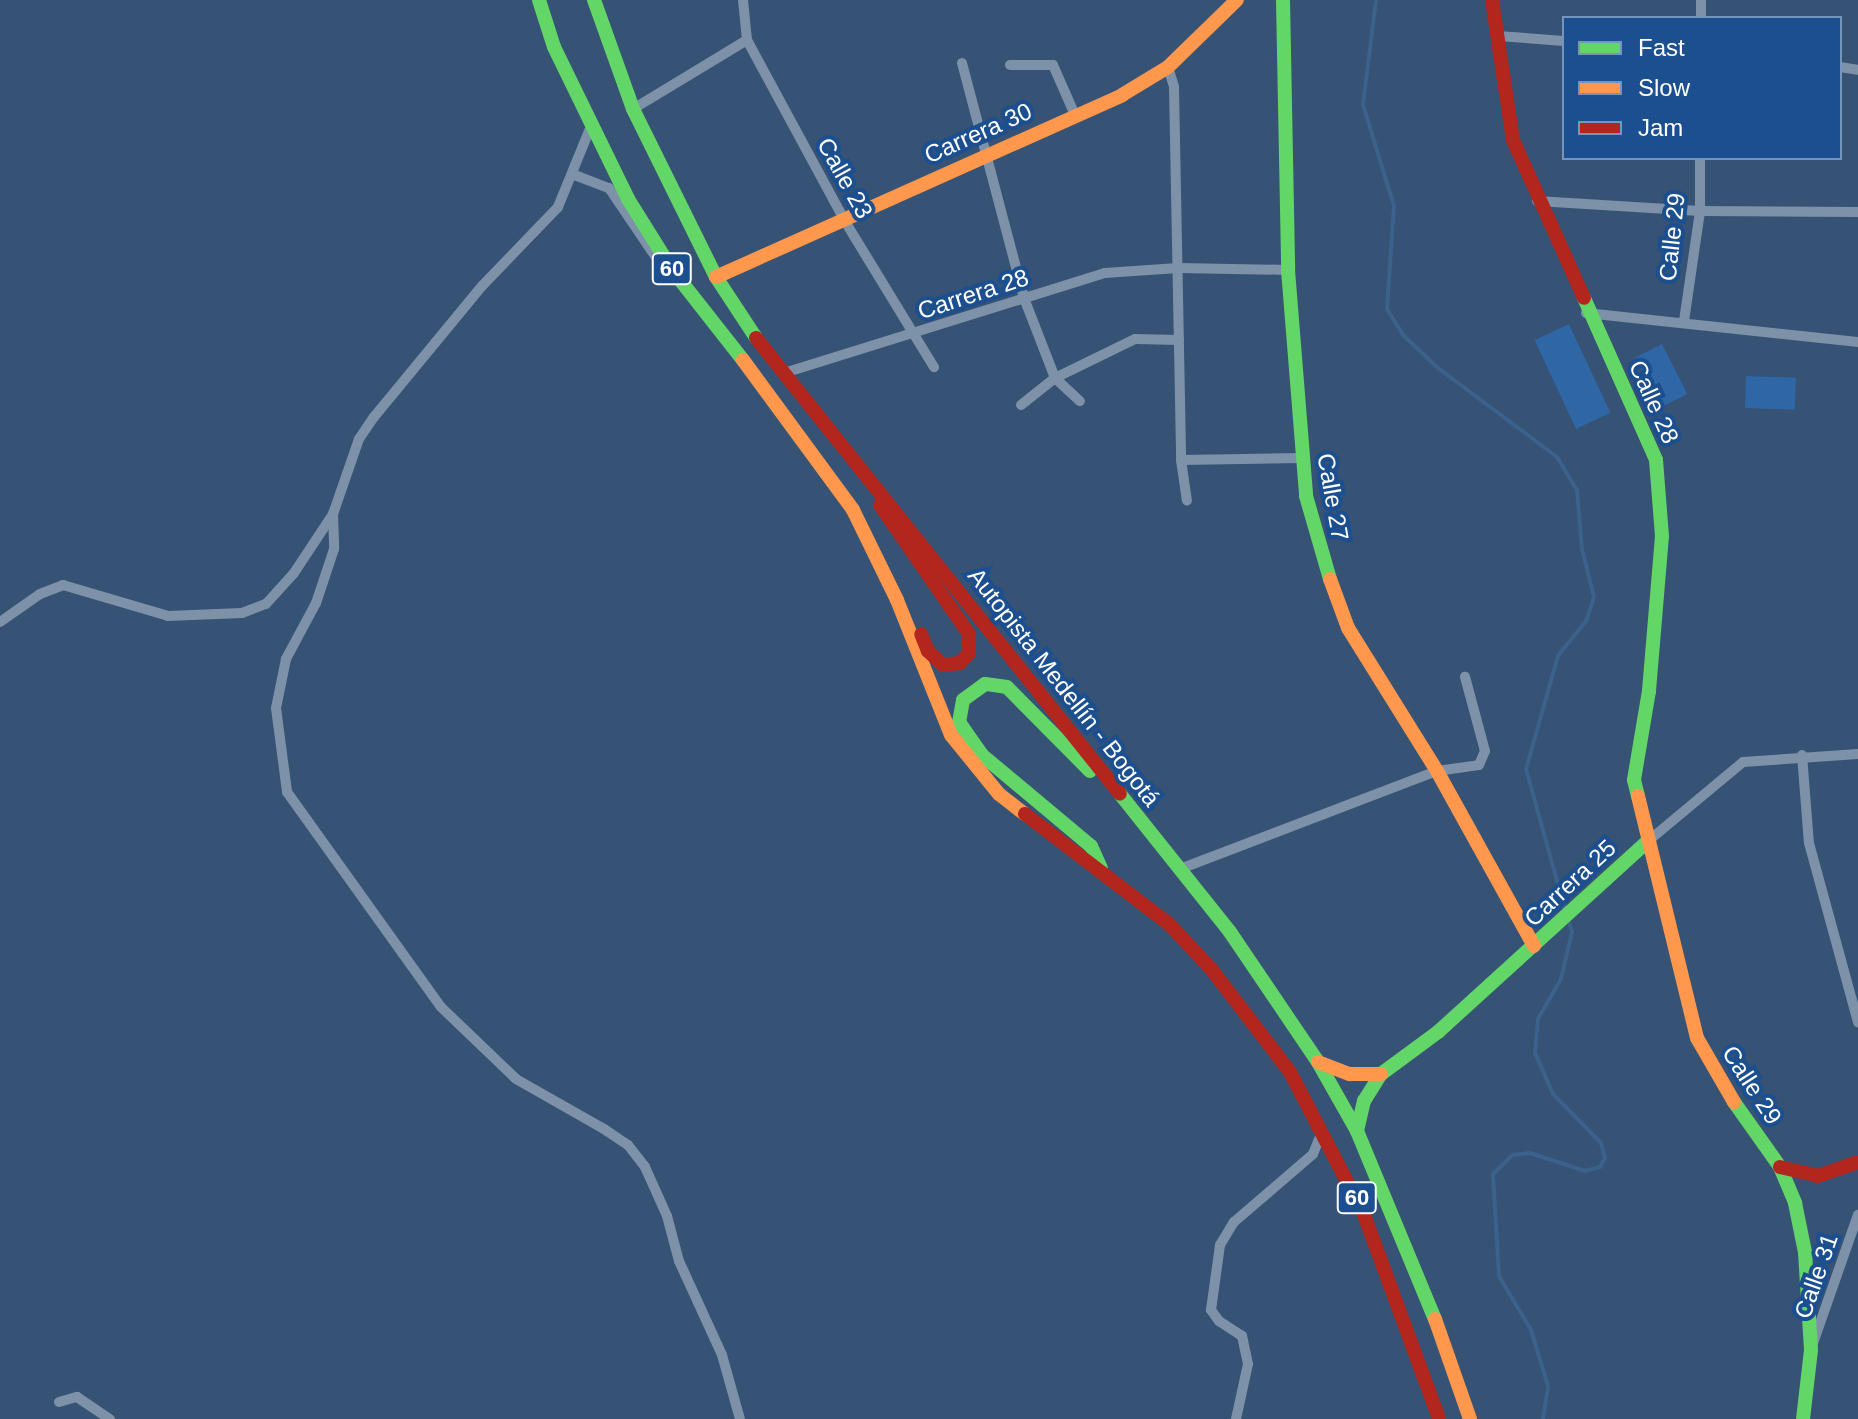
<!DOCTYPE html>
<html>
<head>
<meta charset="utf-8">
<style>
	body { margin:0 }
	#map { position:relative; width:1858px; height:1419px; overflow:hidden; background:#365274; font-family:Helvetica,sans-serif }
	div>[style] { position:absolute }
	.green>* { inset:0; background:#2f66a5; transform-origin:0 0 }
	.stream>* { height:4px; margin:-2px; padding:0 2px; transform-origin:2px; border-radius:2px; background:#3b618d }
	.street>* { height:10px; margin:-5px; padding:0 5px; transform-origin:5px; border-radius:5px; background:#7d92a8 }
	.fast>* { height:14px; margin:-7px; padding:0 7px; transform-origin:7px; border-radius:7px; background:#63d668 }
	.slow>* { height:14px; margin:-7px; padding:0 7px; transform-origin:7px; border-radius:7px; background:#ff974d }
	.jam>* { height:14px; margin:-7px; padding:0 7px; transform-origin:7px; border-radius:7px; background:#b3261e }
	span { translate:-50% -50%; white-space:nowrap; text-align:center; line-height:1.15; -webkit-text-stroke:8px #1b4f8f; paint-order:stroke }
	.shield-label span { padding:2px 6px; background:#1b4f8f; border:2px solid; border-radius:6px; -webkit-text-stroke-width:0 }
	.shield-label { font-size:22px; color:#fff; font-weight:700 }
	.street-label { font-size:24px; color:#fff }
	.legend { position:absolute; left:1562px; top:16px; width:280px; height:144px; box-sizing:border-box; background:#1b4f8f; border:2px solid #7695bc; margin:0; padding:10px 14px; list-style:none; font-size:24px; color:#fff }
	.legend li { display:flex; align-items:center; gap:16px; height:40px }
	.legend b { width:40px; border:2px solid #7695bc }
</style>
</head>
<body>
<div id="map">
	<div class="green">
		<i style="left:1569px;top:324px;width:98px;height:38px;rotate:65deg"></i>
		<i style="left:1662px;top:344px;width:56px;height:30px;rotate:63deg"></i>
		<i style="left:1746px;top:376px;width:50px;height:32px;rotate:2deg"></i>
	</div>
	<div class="stream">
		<i style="left:1376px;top:0;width:106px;rotate:97.1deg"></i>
		<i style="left:1363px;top:105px;width:106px;rotate:72.9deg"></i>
		<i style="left:1394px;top:206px;width:103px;rotate:93.9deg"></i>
		<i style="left:1387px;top:309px;width:32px;rotate:58deg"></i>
		<i style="left:1404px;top:336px;width:47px;rotate:43.3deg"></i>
		<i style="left:1438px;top:368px;width:149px;rotate:36.8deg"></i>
		<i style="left:1557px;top:457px;width:39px;rotate:59deg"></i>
		<i style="left:1577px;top:490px;width:59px;rotate:85.2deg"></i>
		<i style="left:1582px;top:549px;width:49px;rotate:76deg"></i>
		<i style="left:1594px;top:597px;width:25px;rotate:108deg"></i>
		<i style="left:1586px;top:621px;width:45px;rotate:128.7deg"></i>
		<i style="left:1558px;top:656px;width:117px;rotate:105.8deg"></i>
		<i style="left:1526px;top:769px;width:146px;rotate:74.5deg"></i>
		<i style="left:1543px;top:1419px;width:33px;rotate:-81deg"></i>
		<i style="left:1548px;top:1386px;width:59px;rotate:-106.9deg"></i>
		<i style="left:1531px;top:1330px;width:63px;rotate:-120.7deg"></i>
		<i style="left:1499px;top:1276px;width:102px;rotate:-93.4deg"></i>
		<i style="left:1493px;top:1174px;width:28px;rotate:-44deg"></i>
		<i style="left:1513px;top:1155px;width:17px;rotate:-7deg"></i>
		<i style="left:1530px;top:1153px;width:58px;rotate:18.1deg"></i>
		<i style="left:1585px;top:1171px;width:16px;rotate:-15deg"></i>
		<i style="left:1600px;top:1167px;width:10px;rotate:-61deg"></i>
		<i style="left:1605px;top:1158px;width:16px;rotate:-105deg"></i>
		<i style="left:1601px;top:1143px;width:69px;rotate:-134.4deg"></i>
		<i style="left:1553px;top:1094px;width:45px;rotate:-113.7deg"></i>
		<i style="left:1535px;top:1053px;width:34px;rotate:-85deg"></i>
		<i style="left:1538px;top:1019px;width:46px;rotate:-60.1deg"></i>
		<i style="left:1561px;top:979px;width:48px;rotate:-76.8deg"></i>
		<i style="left:1572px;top:932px;width:14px;rotate:-107deg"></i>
	</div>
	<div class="street">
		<i style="left:743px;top:0;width:40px;rotate:84.3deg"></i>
		<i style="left:747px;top:40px;width:208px;rotate:61.6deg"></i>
		<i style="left:846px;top:223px;width:169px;rotate:58.6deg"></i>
		<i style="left:1701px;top:18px;width:18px;rotate:-90deg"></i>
		<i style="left:1498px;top:36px;width:66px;rotate:4.3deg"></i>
		<i style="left:962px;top:63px;width:243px;rotate:75.2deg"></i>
		<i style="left:1024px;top:298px;width:86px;rotate:68.8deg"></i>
		<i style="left:1055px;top:378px;width:34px;rotate:43deg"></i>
		<i style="left:1010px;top:65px;width:43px"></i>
		<i style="left:1053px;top:65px;width:55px;rotate:66.3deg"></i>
		<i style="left:1168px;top:67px;width:21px;rotate:73deg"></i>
		<i style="left:1174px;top:87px;width:373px;rotate:88.9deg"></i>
		<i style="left:1181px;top:460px;width:41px;rotate:81.7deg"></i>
		<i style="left:1840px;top:67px;width:18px;rotate:9deg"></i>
		<i style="left:633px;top:109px;width:133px;rotate:-31.2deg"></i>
		<i style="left:572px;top:174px;width:40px;rotate:21deg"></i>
		<i style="left:609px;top:188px;width:86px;rotate:55.9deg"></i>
		<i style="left:1537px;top:201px;width:163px;rotate:3.5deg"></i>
		<i style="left:1700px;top:211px;width:158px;rotate:0.4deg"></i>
		<i style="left:1586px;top:313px;width:274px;rotate:6.1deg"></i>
		<i style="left:1684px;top:321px;width:111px;rotate:-81.7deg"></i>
		<i style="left:1700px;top:211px;width:53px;rotate:-90deg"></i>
		<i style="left:784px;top:373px;width:336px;rotate:-17.3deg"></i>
		<i style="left:1105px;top:273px;width:73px;rotate:-3.9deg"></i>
		<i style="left:1178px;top:268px;width:110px;rotate:1deg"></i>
		<i style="left:1021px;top:405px;width:43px;rotate:-38.5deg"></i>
		<i style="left:1055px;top:378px;width:89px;rotate:-26deg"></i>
		<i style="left:1135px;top:339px;width:44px;rotate:1.3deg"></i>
		<i style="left:1181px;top:460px;width:122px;rotate:-0.9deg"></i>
		<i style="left:333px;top:514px;width:35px;rotate:88deg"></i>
		<i style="left:334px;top:549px;width:57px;rotate:108.4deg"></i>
		<i style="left:316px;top:603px;width:64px;rotate:118.2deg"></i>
		<i style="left:286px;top:659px;width:50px;rotate:101.5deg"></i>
		<i style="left:276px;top:708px;width:85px;rotate:82.5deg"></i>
		<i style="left:287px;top:792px;width:264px;rotate:54.4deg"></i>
		<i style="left:441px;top:1007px;width:104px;rotate:43.8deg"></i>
		<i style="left:516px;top:1079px;width:101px;rotate:29.6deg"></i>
		<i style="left:604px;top:1129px;width:29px;rotate:34deg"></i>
		<i style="left:628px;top:1145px;width:28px;rotate:52deg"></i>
		<i style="left:645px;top:1167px;width:54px;rotate:65.8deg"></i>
		<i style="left:667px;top:1216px;width:47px;rotate:75.1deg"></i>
		<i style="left:679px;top:1261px;width:103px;rotate:65.4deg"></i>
		<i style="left:722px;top:1355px;width:66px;rotate:74.3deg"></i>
		<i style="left:0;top:622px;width:49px;rotate:-35deg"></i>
		<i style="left:40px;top:594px;width:25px;rotate:-21deg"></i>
		<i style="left:63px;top:585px;width:109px;rotate:16.4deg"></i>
		<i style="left:168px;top:616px;width:74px;rotate:-2.3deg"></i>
		<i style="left:242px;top:613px;width:26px;rotate:-21deg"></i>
		<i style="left:266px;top:604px;width:42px;rotate:-47.9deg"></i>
		<i style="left:294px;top:573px;width:71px;rotate:-56.5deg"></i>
		<i style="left:333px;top:514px;width:79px;rotate:-70.9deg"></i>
		<i style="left:359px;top:439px;width:27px;rotate:-56deg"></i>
		<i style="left:374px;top:417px;width:171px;rotate:-50.5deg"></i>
		<i style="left:483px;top:285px;width:108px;rotate:-46.1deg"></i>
		<i style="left:558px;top:207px;width:87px;rotate:-67.8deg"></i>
		<i style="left:1802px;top:755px;width:88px;rotate:85.5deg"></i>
		<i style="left:1809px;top:843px;width:186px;rotate:74.7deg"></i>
		<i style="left:1647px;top:842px;width:125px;rotate:-39.8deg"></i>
		<i style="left:1743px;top:762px;width:115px;rotate:-4deg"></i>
		<i style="left:1180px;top:869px;width:275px;rotate:-20.9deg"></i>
		<i style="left:1437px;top:771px;width:42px;rotate:-8.1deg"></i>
		<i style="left:1479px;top:765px;width:15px;rotate:-67deg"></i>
		<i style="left:1485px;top:751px;width:77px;rotate:-105.1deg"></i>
		<i style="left:1812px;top:1346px;width:139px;rotate:-70.7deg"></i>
		<i style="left:59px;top:1402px;width:19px;rotate:-16deg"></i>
		<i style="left:77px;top:1397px;width:40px;rotate:34deg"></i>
		<i style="left:1236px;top:1419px;width:56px;rotate:-77.7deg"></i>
		<i style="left:1248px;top:1364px;width:29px;rotate:-102deg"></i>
		<i style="left:1242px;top:1336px;width:27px;rotate:-147deg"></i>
		<i style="left:1219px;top:1321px;width:14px;rotate:-126deg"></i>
		<i style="left:1211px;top:1310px;width:66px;rotate:-82.1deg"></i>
		<i style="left:1220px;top:1245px;width:27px;rotate:-59deg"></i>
		<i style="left:1234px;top:1222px;width:104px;rotate:-40.7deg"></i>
		<i style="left:1313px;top:1154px;width:22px;rotate:-68deg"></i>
	</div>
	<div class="fast">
		<i style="left:539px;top:0;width:49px;rotate:72.3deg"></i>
		<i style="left:554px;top:47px;width:169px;rotate:64deg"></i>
		<i style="left:628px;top:199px;width:85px;rotate:58deg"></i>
		<i style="left:673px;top:271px;width:113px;rotate:51.8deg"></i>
		<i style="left:594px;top:0;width:116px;rotate:70.3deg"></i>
		<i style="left:633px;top:109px;width:187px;rotate:63.7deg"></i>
		<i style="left:716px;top:277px;width:73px;rotate:56.7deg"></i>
		<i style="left:1283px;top:0;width:270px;rotate:88.9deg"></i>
		<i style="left:1288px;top:270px;width:227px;rotate:85.4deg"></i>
		<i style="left:1306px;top:496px;width:86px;rotate:73.9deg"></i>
		<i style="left:1584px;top:298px;width:177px;rotate:66deg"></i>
		<i style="left:1656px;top:460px;width:76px;rotate:85.5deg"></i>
		<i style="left:1662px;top:536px;width:156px;rotate:94.8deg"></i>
		<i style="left:1649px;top:691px;width:90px;rotate:99.6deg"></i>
		<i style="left:1634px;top:780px;width:16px;rotate:76deg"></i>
		<i style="left:1090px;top:771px;width:118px;rotate:-134.7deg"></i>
		<i style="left:1007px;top:687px;width:22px;rotate:-172deg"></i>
		<i style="left:985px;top:684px;width:27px;rotate:144deg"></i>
		<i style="left:963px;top:700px;width:22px;rotate:100deg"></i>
		<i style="left:959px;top:722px;width:40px;rotate:55.1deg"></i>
		<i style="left:982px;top:755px;width:142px;rotate:39.9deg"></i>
		<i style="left:1091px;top:846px;width:24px;rotate:66deg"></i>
		<i style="left:1120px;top:794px;width:176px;rotate:51.4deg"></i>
		<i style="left:1230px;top:932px;width:157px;rotate:55.9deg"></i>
		<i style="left:1318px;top:1062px;width:79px;rotate:60.5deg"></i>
		<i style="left:1357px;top:1131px;width:204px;rotate:67.5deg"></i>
		<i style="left:1734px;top:1102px;width:80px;rotate:54.7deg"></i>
		<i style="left:1780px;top:1167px;width:39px;rotate:67deg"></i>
		<i style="left:1795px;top:1203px;width:50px;rotate:78.5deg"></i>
		<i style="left:1805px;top:1252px;width:98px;rotate:86.5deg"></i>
		<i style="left:1811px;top:1350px;width:69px;rotate:96.6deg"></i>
		<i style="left:1357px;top:1131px;width:31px;rotate:-77deg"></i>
		<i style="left:1364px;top:1101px;width:32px;rotate:-58deg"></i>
		<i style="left:1381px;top:1074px;width:71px;rotate:-36.4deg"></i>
		<i style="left:1438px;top:1032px;width:282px;rotate:-42.3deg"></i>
	</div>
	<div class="slow">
		<i style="left:716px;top:277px;width:445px;rotate:-24.1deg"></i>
		<i style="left:1122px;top:95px;width:54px;rotate:-31.3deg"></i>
		<i style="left:1168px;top:67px;width:96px;rotate:-44.2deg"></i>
		<i style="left:743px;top:360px;width:186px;rotate:53.7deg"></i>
		<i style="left:853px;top:510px;width:100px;rotate:63.9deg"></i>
		<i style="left:897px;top:600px;width:145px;rotate:68.2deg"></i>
		<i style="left:951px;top:735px;width:76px;rotate:50.9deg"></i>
		<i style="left:999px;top:794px;width:33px;rotate:38deg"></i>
		<i style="left:1330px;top:579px;width:52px;rotate:69.8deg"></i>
		<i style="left:1348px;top:628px;width:168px;rotate:58.1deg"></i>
		<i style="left:1437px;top:771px;width:200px;rotate:61deg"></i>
		<i style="left:1638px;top:796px;width:249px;rotate:76.3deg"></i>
		<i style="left:1697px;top:1038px;width:74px;rotate:60deg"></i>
		<i style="left:1318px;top:1062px;width:34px;rotate:21deg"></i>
		<i style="left:1350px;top:1074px;width:31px"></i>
		<i style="left:1435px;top:1319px;width:106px;rotate:70.7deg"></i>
	</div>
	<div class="jam">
		<i style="left:1492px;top:0;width:142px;rotate:81.5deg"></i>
		<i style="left:1513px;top:140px;width:173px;rotate:65.8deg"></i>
		<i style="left:756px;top:338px;width:583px;rotate:51.4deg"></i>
		<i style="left:880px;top:505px;width:157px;rotate:55.4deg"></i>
		<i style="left:969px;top:634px;width:19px;rotate:90deg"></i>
		<i style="left:969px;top:653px;width:13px;rotate:132deg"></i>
		<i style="left:960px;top:663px;width:17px;rotate:173deg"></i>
		<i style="left:943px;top:665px;width:21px;rotate:-137deg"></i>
		<i style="left:928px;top:651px;width:18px;rotate:-112deg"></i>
		<i style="left:1025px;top:814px;width:183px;rotate:37.4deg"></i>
		<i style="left:1170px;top:925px;width:62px;rotate:47deg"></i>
		<i style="left:1212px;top:970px;width:128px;rotate:52.6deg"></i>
		<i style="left:1290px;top:1072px;width:158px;rotate:62.5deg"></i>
		<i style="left:1363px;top:1212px;width:221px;rotate:69.8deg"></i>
		<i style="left:1780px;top:1167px;width:39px;rotate:13deg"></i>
		<i style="left:1818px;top:1176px;width:42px;rotate:-19.3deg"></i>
	</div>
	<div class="shield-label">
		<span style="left:672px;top:269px">60</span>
		<span style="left:1357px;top:1198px">60</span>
	</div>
	<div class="street-label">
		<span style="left:978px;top:133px;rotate:-24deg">Carrera 30</span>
		<span style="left:845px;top:178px;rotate:61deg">Calle 23</span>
		<span style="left:1672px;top:237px;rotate:-84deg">Calle 29</span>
		<span style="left:973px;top:294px;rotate:-18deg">Carrera 28</span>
		<span style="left:1654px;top:402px;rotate:66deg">Calle 28</span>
		<span style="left:1333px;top:497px;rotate:80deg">Calle 27</span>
		<span style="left:1064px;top:687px;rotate:52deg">Autopista Medellín - Bogotá</span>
		<span style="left:1570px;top:883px;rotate:-43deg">Carrera 25</span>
		<span style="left:1752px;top:1085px;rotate:57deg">Calle 29</span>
		<span style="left:1816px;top:1276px;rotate:-71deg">Calle 31</span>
	</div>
	<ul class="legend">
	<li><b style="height:10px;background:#63d668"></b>Fast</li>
	<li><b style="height:10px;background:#ff974d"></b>Slow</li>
	<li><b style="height:10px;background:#b3261e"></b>Jam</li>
	</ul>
</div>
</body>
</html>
